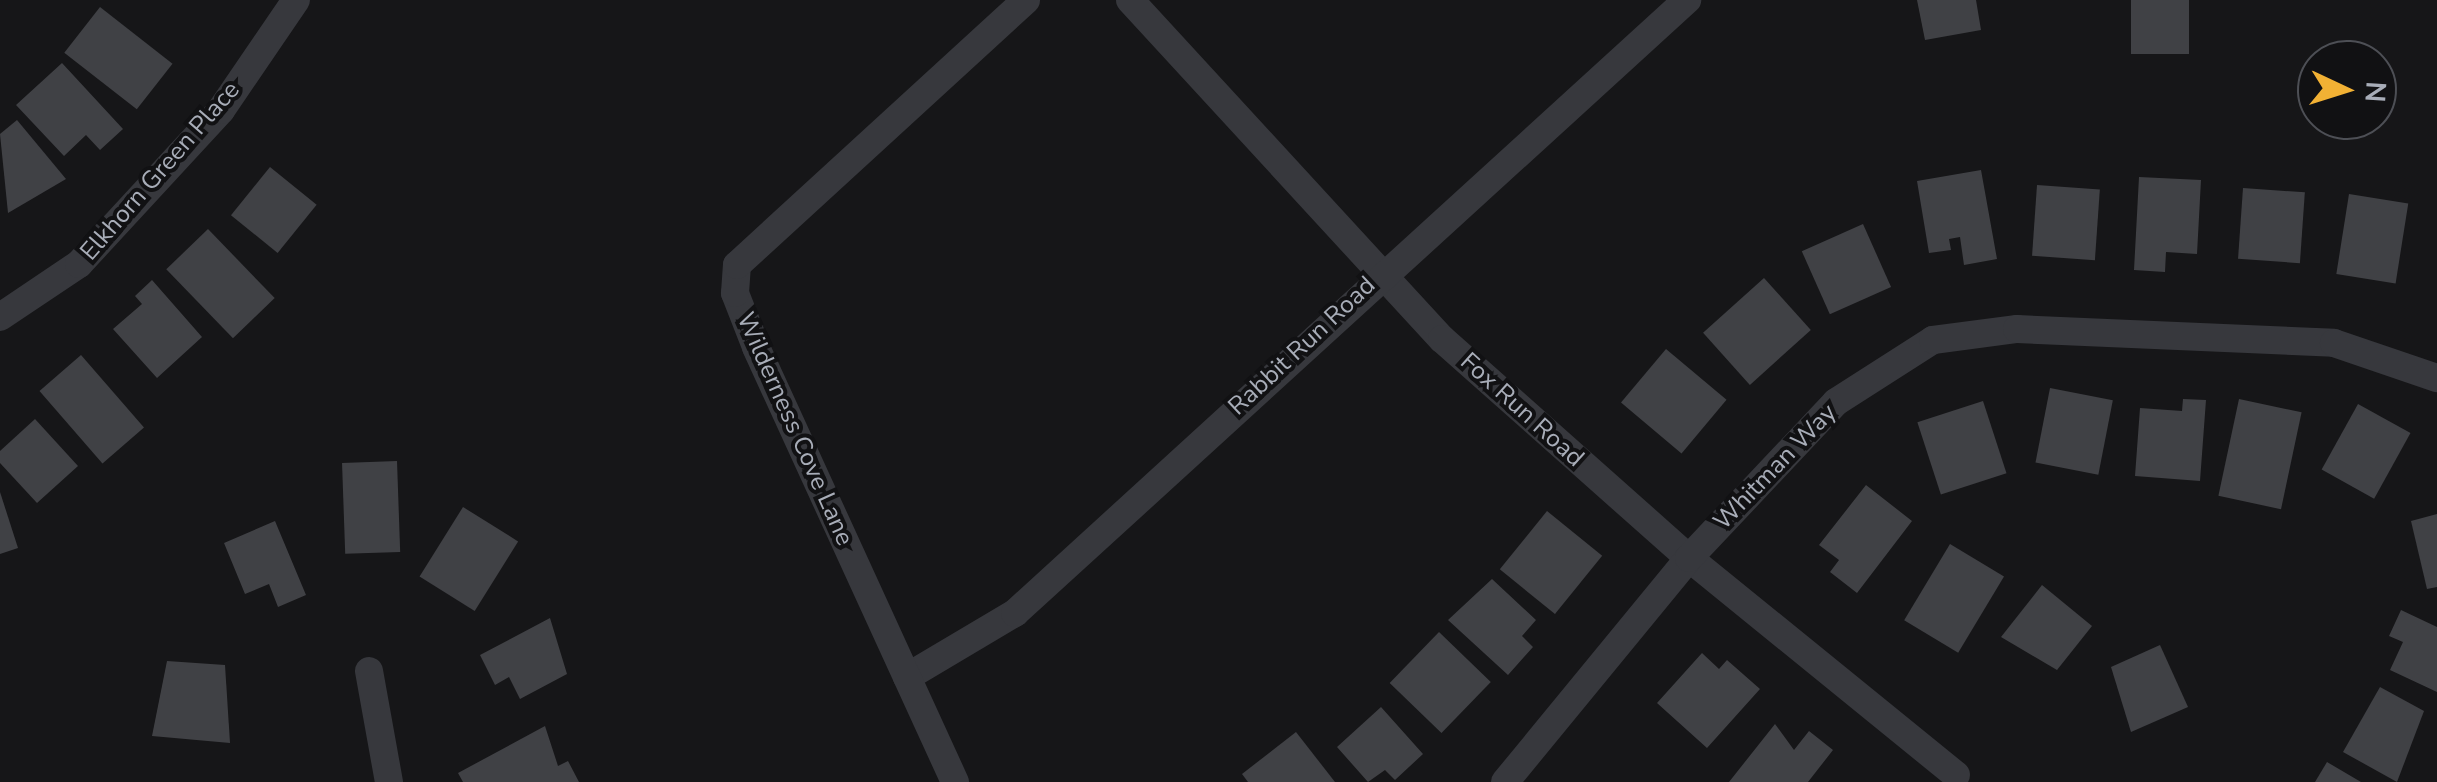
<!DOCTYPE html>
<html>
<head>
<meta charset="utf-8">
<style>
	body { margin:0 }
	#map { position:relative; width:2437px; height:782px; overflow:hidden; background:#161618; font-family:"Nunito Sans",sans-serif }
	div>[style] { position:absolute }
	.building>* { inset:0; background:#404145; transform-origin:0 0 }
	.minor>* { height:28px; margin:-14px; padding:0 14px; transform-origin:14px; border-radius:14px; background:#37383d }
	span { translate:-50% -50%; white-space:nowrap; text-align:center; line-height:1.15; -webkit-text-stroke:8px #111113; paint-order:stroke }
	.street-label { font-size:25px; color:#a8adb8 }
	.north { position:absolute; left:2297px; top:40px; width:100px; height:100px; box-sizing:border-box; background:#111113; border:2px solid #4d4f55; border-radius:50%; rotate:94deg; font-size:28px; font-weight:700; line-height:40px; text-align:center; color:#a8adb8 }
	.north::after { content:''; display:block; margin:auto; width:35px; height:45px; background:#f2b134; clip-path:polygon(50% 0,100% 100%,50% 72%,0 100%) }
</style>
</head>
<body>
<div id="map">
	<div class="building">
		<i style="clip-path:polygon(1917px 0,1976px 0,1981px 30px,1925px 40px)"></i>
		<i style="left:2131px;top:0;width:58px;height:54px"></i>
		<i style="left:100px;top:7px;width:92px;height:58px;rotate:38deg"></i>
		<i style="clip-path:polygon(62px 63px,123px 129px,100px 150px,86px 135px,64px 156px,16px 105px)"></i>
		<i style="clip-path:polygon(17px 120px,66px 179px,8px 213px,0 134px)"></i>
		<i style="left:270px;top:167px;width:60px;height:62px;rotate:39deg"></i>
		<i style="clip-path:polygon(1981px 170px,1997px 259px,1964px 265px,1960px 237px,1949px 239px,1951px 250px,1929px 253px,1917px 181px)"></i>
		<i style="clip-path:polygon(2139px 177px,2201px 180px,2197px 254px,2166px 252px,2165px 272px,2134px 270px)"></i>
		<i style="left:2037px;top:185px;width:63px;height:71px;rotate:4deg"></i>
		<i style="left:2243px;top:188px;width:62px;height:71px;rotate:4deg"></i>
		<i style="left:2349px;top:194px;width:60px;height:81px;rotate:9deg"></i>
		<i style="left:1863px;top:224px;width:69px;height:67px;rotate:66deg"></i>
		<i style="left:208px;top:229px;width:96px;height:58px;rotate:46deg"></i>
		<i style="left:1764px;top:278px;width:70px;height:82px;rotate:48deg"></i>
		<i style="clip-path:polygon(152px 280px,202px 337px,157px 378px,113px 329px,142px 304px,135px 296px)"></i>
		<i style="left:1666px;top:349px;width:79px;height:70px;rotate:40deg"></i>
		<i style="left:81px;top:355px;width:96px;height:55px;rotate:49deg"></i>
		<i style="left:2050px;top:388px;width:64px;height:76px;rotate:11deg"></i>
		<i style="clip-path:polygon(2183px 399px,2206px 400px,2200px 481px,2135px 476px,2140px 408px,2182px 411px)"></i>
		<i style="left:2239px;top:399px;width:64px;height:99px;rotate:12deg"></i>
		<i style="left:1983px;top:401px;width:76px;height:69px;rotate:72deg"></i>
		<i style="left:2358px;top:404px;width:60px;height:75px;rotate:29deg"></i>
		<i style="clip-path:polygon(35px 419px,78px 466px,37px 503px,0 463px,0 451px)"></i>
		<i style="left:397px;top:461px;width:91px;height:55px;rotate:88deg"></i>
		<i style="clip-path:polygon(1866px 485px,1912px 521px,1857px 593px,1830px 572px,1839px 560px,1819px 545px)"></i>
		<i style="clip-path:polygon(0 492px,18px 548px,0 554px)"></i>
		<i style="left:463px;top:507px;width:65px;height:82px;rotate:32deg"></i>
		<i style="left:1547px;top:511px;width:71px;height:75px;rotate:39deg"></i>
		<i style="clip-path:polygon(2437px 514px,2437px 587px,2427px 589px,2411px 521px)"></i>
		<i style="clip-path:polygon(275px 521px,306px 595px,278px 607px,269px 584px,245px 594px,224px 543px)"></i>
		<i style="left:1950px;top:544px;width:63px;height:89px;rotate:31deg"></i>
		<i style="clip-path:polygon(1492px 579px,1536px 620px,1522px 636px,1533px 647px,1508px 675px,1448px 620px)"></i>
		<i style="clip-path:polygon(2042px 585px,2092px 626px,2057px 670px,2001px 637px)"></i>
		<i style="clip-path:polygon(2401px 610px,2437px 627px,2437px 692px,2390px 670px,2403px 642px,2389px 636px)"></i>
		<i style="clip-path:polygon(550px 618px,567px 674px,520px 699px,509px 677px,495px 685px,480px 655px)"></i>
		<i style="left:1439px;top:632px;width:72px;height:71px;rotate:44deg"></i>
		<i style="clip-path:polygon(2160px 645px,2188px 707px,2131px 732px,2111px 667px)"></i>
		<i style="clip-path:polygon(1702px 653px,1719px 669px,1727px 660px,1760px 689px,1707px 748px,1657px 703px)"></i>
		<i style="clip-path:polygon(167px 661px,225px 665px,230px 743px,152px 736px)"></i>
		<i style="clip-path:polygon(2380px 687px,2424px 711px,2397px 782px,2343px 752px)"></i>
		<i style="clip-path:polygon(1381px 707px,1423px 754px,1395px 780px,1385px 770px,1368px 782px,1337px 747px)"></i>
		<i style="clip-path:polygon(1775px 724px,1794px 750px,1809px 731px,1833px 750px,1808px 782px,1729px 782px)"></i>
		<i style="clip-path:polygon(545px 726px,558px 766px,568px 761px,579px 782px,463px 782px,458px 773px)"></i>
		<i style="clip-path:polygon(1296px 732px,1335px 782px,1248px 782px,1242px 774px)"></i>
		<i style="clip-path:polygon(2327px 762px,2361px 782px,2315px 782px)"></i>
	</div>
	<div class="minor">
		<i style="left:1130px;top:0;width:461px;rotate:47.4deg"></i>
		<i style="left:1442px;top:339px;width:330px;rotate:41.6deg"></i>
		<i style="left:1689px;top:558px;width:344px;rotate:39.1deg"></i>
		<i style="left:0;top:317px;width:95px;rotate:-33.9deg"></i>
		<i style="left:79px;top:264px;width:209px;rotate:-47.3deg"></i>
		<i style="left:221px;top:110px;width:133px;rotate:-55.7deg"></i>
		<i style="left:369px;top:671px;width:113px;rotate:79.8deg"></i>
		<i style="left:907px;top:677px;width:126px;rotate:-30.7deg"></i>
		<i style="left:1015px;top:613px;width:910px;rotate:-42.37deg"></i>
		<i style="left:955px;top:782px;width:478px;rotate:-114.6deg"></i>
		<i style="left:756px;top:347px;width:58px;rotate:-111.3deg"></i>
		<i style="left:735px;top:293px;width:28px;rotate:-86deg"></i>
		<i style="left:737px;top:265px;width:392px;rotate:-42.5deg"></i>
		<i style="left:1505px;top:782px;width:290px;rotate:-50.6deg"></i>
		<i style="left:1689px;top:558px;width:214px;rotate:-46.7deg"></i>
		<i style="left:1836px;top:402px;width:115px;rotate:-32.6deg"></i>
		<i style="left:1933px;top:340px;width:85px;rotate:-7.5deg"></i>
		<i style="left:2017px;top:329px;width:317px;rotate:2.5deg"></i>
		<i style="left:2334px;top:343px;width:109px;rotate:18.8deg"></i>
	</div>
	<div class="street-label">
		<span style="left:160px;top:171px;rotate:-49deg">Elkhorn Green Place</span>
		<span style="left:1302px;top:346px;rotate:-43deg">Rabbit Run Road</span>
		<span style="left:1522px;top:410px;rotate:42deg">Fox Run Road</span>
		<span style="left:795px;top:429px;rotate:66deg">Wilderness Cove Lane</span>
		<span style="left:1775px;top:467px;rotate:-46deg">Whitman Way</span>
	</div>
	<div class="north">N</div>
</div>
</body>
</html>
